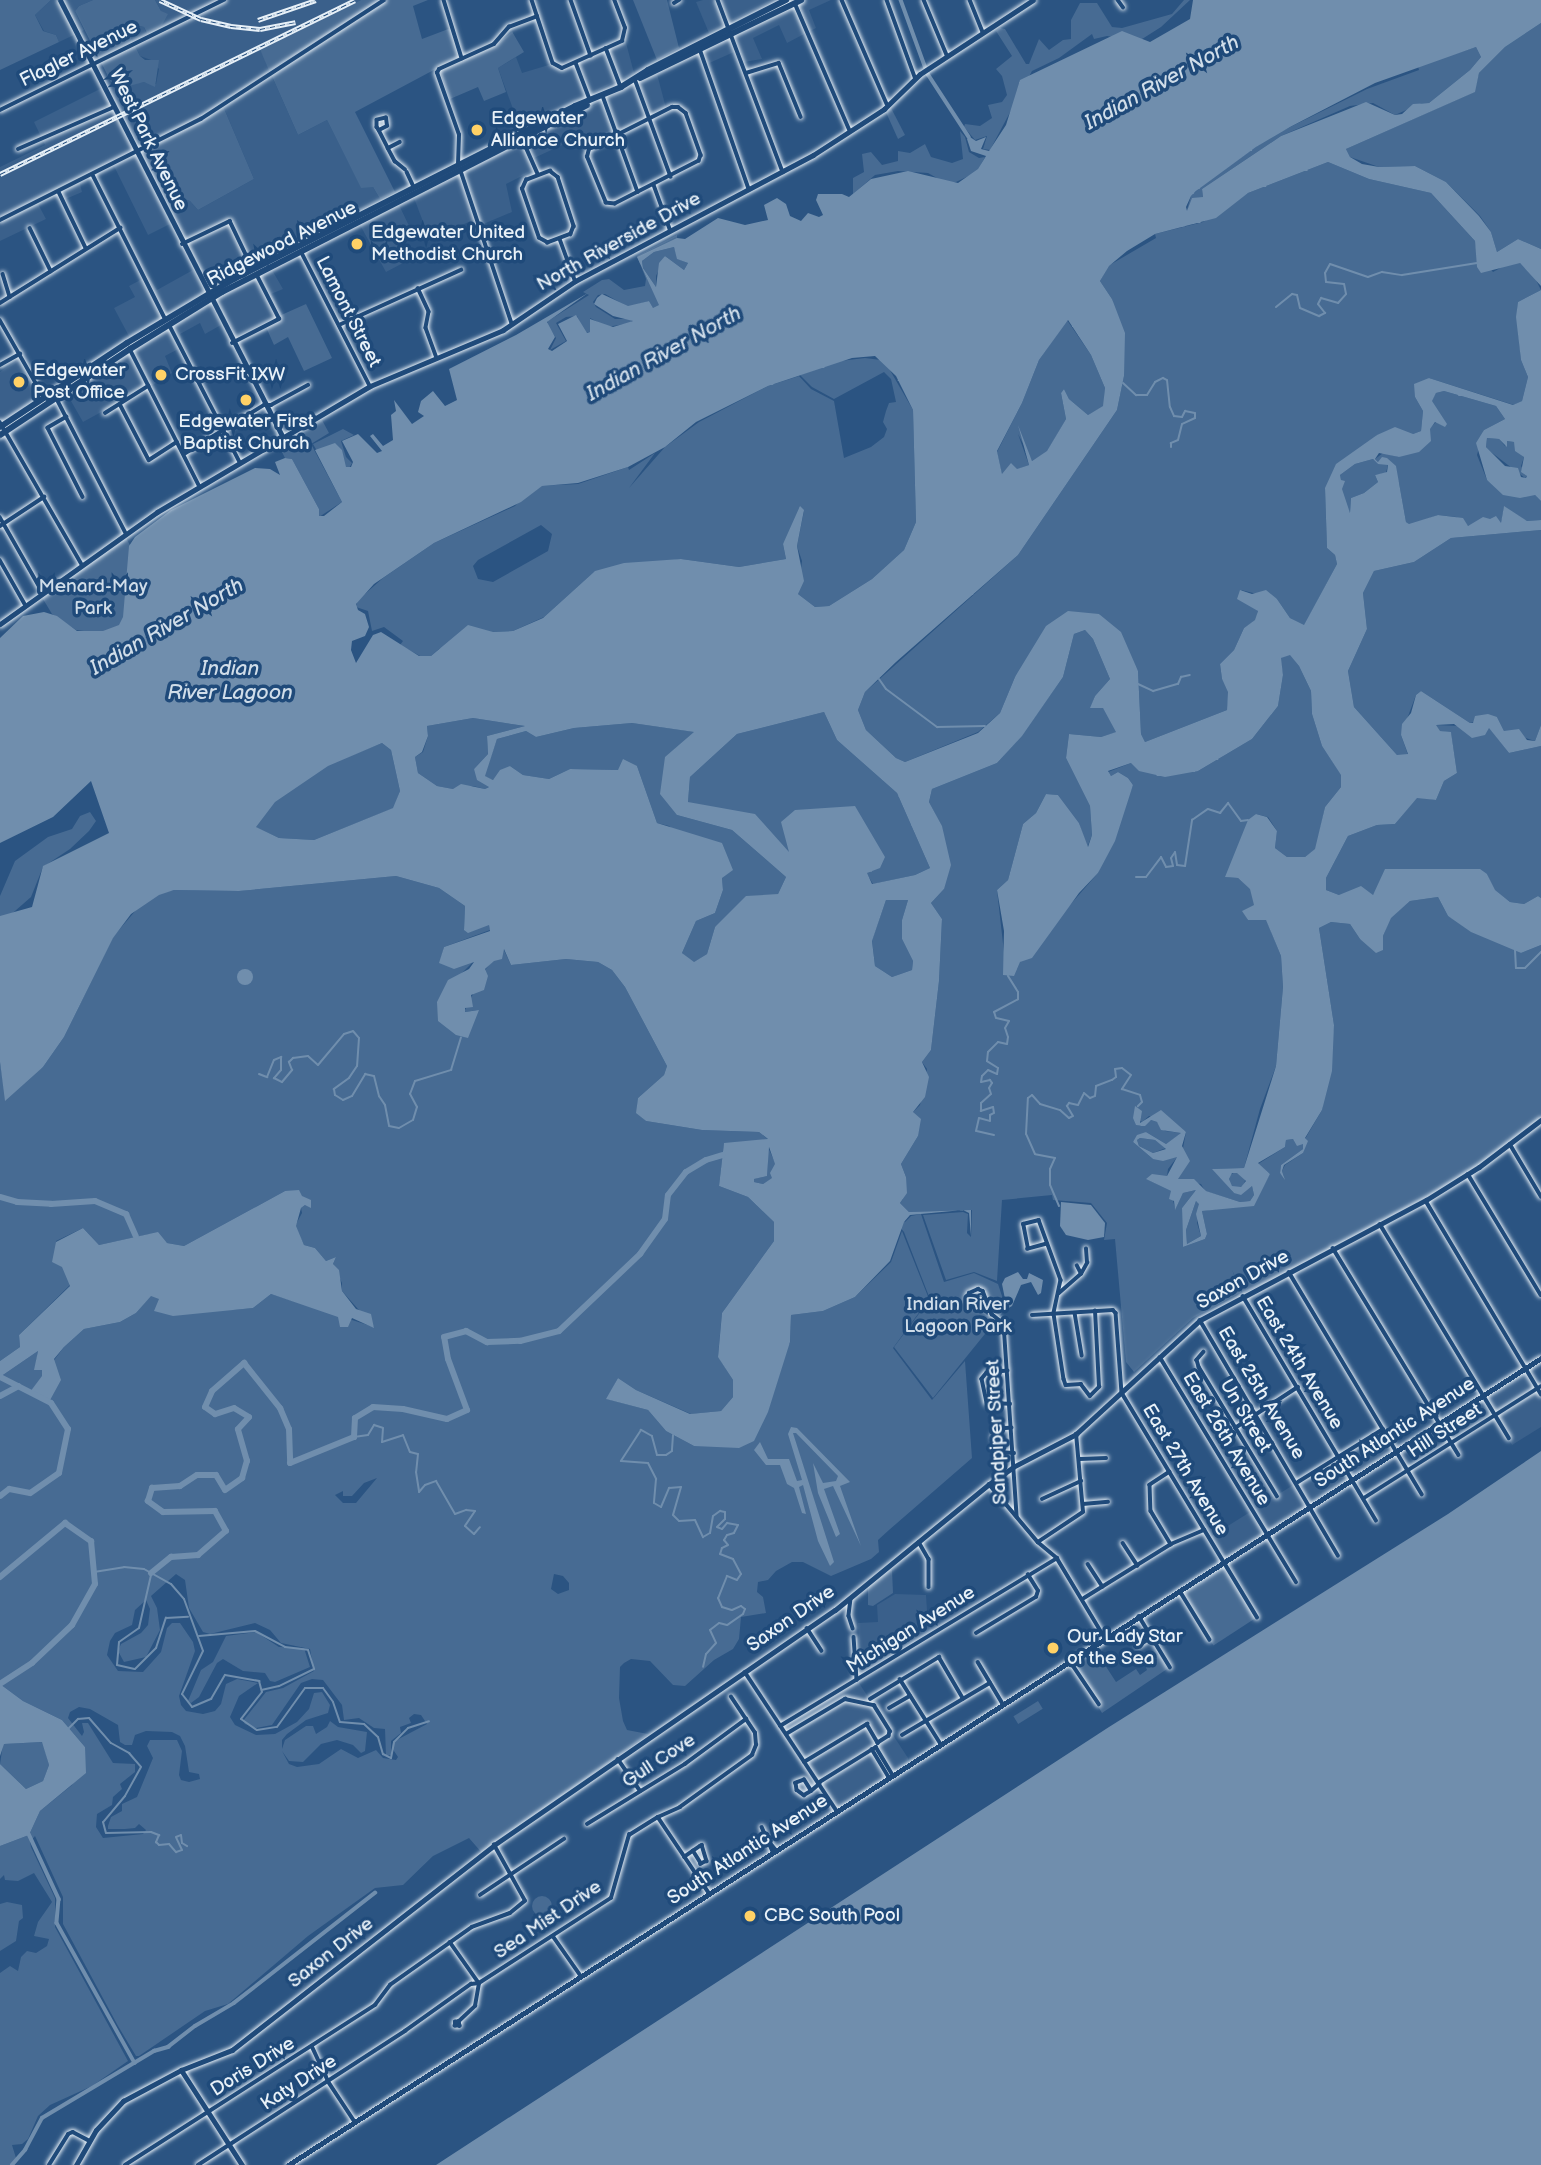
<!DOCTYPE html>
<html>
<head>
<meta charset="utf-8">
<style>
	body { margin:0 }
	#map { position:relative; width:1541px; height:2165px; overflow:hidden; background:#2b5482; font-family:"Balsamiq Sans",sans-serif }
	div>[style] { position:absolute }
	.built>* { inset:0; background:#3a608b; transform-origin:0 0 }
	.green>* { inset:0; background:#476b93; transform-origin:0 0 }
	.round { border-radius:50% }
	.water>* { inset:0; background:#708ead }
	.stream>* { height:2px; margin:-1px; padding:0 1px; transform-origin:1px; border-radius:1px; background:#708ead }
	.canal>* { height:3.5px; margin:-1.75px; padding:0 1.75px; transform-origin:1.75px; border-radius:1.75px; background:#708ead }
	.river>* { height:6px; margin:-3px; padding:0 3px; transform-origin:3px; border-radius:3px; background:#708ead }
	.roads { filter:drop-shadow(0 0 2px #e8f1f8) drop-shadow(0 0 2px #e8f1f8) }
	.street>* { height:3.5px; margin:-1.75px; padding:0 1.75px; transform-origin:1.75px; border-radius:1.75px; background:#1f4a7a }
	.secondary>* { height:5px; margin:-2.5px; padding:0 2.5px; transform-origin:2.5px; border-radius:2.5px; background:#1f4a7a }
	.primary>* { height:6px; margin:-3px; padding:0 3px; transform-origin:3px; border-radius:3px; background:#1f4a7a }
	.rail>* { height:4.5px; margin-top:-2.25px; transform-origin:0; background:repeating-linear-gradient(90deg,#1f4a7a 0 5px,#e8f1f8 0 10px); box-sizing:border-box; border-block:2px solid #e8f1f8 }
	.dots>* { width:19px; height:19px; translate:-50% -50%; box-sizing:border-box; border:4px solid #1f4a7a; border-radius:50% }
	span { translate:-50% -50%; white-space:nowrap; text-align:center; line-height:1.15; -webkit-text-stroke:7px #1f4a7a; paint-order:stroke }
	.street-label { font-size:19px; color:#e8f1f8 }
	.poi-label { font-size:19px; color:#e8f1f8 }
	.left { translate:0 -50%; text-align:left }
	.park-label { font-size:19px; color:#d0dde9 }
	.water-label { font-size:21px; color:#d0dde9; font-style:italic }
</style>
</head>
<body>
<div id="map">
	<div class="built">
		<i style="clip-path:polygon(51px 0,58px 0,76px 34px,59px 42px,56px 35px,44px 31px,35px 15px)"></i>
		<i style="clip-path:polygon(62px 0,93px 0,79px 6px,75px 11px,84px 30px,79px 33px)"></i>
		<i style="clip-path:polygon(155px 0,220px 0,169px 24px,170px 27px,228px 0,361px 0,261px 49px,269px 71px,200px 118px,137px 151px,106px 87px,113px 83px,118px 86px,144px 82px,156px 84px,159px 69px,151px 60px,140px 56px,131px 38px,130px 29px,135px 25px,144px 27px,146px 32px,161px 11px)"></i>
		<i style="clip-path:polygon(703px 0,716px 0,726px 24px,709px 33px,696px 2px)"></i>
		<i style="clip-path:polygon(720px 0,774px 0,729px 22px)"></i>
		<i style="clip-path:polygon(804px 0,831px 0,809px 10px,816px 28px,810px 31px,798px 3px)"></i>
		<i style="clip-path:polygon(794px 5px,806px 33px,787px 43px,779px 25px,753px 38px,762px 59px,744px 62px,734px 35px)"></i>
		<i style="clip-path:polygon(731px 37px,741px 64px,734px 52px,707px 64px,702px 51px)"></i>
		<i style="clip-path:polygon(625px 39px,634px 73px,620px 80px,608px 49px)"></i>
		<i style="clip-path:polygon(605px 50px,617px 81px,590px 94px,579px 63px)"></i>
		<i style="clip-path:polygon(516px 57px,522px 73px,552px 64px,561px 70px,575px 65px,587px 96px,520px 128px,498px 68px)"></i>
		<i style="clip-path:polygon(271px 74px,298px 135px,327px 120px,361px 187px,373px 187px,380px 199px,254px 265px,231px 219px,183px 242px,158px 189px,190px 201px,198px 210px,254px 179px,223px 106px)"></i>
		<i style="clip-path:polygon(657px 74px,666px 108px,652px 115px,639px 83px)"></i>
		<i style="clip-path:polygon(635px 84px,648px 117px,618px 132px,606px 99px)"></i>
		<i style="clip-path:polygon(102px 88px,170px 224px,148px 235px,114px 166px,79px 180px,82px 192px,61px 201px,58px 194px,38px 204px,46px 219px,0 241px,0 167px,45px 145px,34px 122px)"></i>
		<i style="clip-path:polygon(603px 101px,615px 134px,587px 148px,571px 141px,534px 158px,537px 168px,525px 141px)"></i>
		<i style="clip-path:polygon(522px 142px,534px 170px,506px 184px,512px 212px,481px 225px,463px 173px)"></i>
		<i style="clip-path:polygon(460px 175px,475px 219px,430px 240px,414px 198px)"></i>
		<i style="clip-path:polygon(399px 205px,412px 232px,395px 240px,405px 262px,386px 272px,360px 225px)"></i>
		<i style="left:229px;top:223px;width:48px;height:50px;rotate:63deg"></i>
		<i style="clip-path:polygon(193px 270px,204px 292px,130px 338px,114px 308px,135px 297px,129px 286px,148px 276px,157px 290px)"></i>
		<i style="clip-path:polygon(272px 270px,283px 289px,271px 294px,282px 314px,279px 316px,260px 276px)"></i>
		<i style="left:257px;top:278px;width:43px;height:50px;rotate:64deg"></i>
		<i style="clip-path:polygon(210px 304px,221px 325px,205px 334px,200px 323px,180px 334px,183px 347px,172px 326px)"></i>
		<i style="clip-path:polygon(169px 327px,180px 348px,165px 356px,172px 373px,151px 386px,133px 350px)"></i>
		<i style="clip-path:polygon(129px 352px,147px 387px,83px 422px,67px 394px)"></i>
		<i style="clip-path:polygon(23px 357px,42px 394px,0 424px,0 372px)"></i>
		<i style="clip-path:polygon(1527px 1369px,1541px 1391px,1541px 1427px,1512px 1445px,1484px 1397px)"></i>
		<i style="left:1383px;top:1429px;width:26px;height:205px;rotate:58deg"></i>
		<i style="clip-path:polygon(895px 1594px,926px 1595px,928px 1625px,935px 1632px,861px 1678px,858px 1623px,878px 1622px,877px 1605px)"></i>
		<i style="clip-path:polygon(857px 1680px,908px 1758px,909px 1765px,837px 1811px,780px 1726px)"></i>
	</div>
	<div class="green">
		<i style="clip-path:polygon(0 0,51px 0,35px 15px,43px 31px,56px 35px,59px 42px,0 70px)"></i>
		<i style="clip-path:polygon(93px 0,155px 0,161px 11px,168px 14px,162px 25px,147px 33px,144px 27px,135px 25px,130px 29px,131px 38px,140px 56px,145px 60px,159px 60px,155px 87px,144px 82px,129px 86px,118px 86px,111px 82px,75px 11px,79px 6px)"></i>
		<i style="clip-path:polygon(361px 0,380px 0,269px 71px,260px 49px)"></i>
		<i style="clip-path:polygon(387px 0,428px 0,413px 6px,422px 39px,451px 28px,460px 56px,355px 112px,395px 192px,380px 199px,373px 187px,361px 188px,327px 120px,298px 135px,271px 74px)"></i>
		<i style="clip-path:polygon(633px 0,667px 0,679px 48px,657px 60px)"></i>
		<i style="clip-path:polygon(1184px 0,1190px 0,1161px 27px,1139px 41px,1107px 36px,1094px 39px,1092px 34px,1059px 58px,1032px 71px,990px 150px,983px 149px,987px 136px,975px 140px,964px 127px,965px 124px,980px 126px,992px 118px,988px 105px,1002px 102px,1007px 95px,1002px 76px,996px 69px,1012px 56px,996px 31px,1000px 28px,1005px 29px,1026px 64px,1029px 64px,1039px 39px,1049px 50px,1063px 40px,1071px 39px,1071px 20px,1080px 3px,1097px 3px,1112px 27px,1122px 28px,1172px 14px)"></i>
		<i style="clip-path:polygon(1541px 23px,1541px 249px,1518px 239px,1497px 252px,1491px 232px,1480px 216px,1446px 182px,1415px 166px,1379px 167px,1350px 157px,1346px 149px,1474px 92px,1479px 73px,1505px 47px)"></i>
		<i style="clip-path:polygon(510px 28px,524px 52px,498px 68px,506px 92px,484px 101px,478px 87px,450px 99px,440px 70px,495px 46px,512px 32px)"></i>
		<i style="clip-path:polygon(1476px 47px,1481px 57px,1470px 70px,1429px 103px,1422px 103px,1395px 115px,1373px 103px,1350px 106px,1281px 136px,1202px 189px,1203px 197px,1186px 213px,1191px 196px,1206px 182px,1270px 137px,1367px 89px,1419px 70px,1418px 66px)"></i>
		<i style="clip-path:polygon(223px 106px,254px 179px,198px 210px,190px 201px,157px 189px,140px 153px)"></i>
		<i style="clip-path:polygon(890px 106px,905px 135px,898px 139px,885px 110px)"></i>
		<i style="clip-path:polygon(960px 131px,965px 137px,969px 152px,979px 158px,985px 157px,977px 172px,956px 182px,944px 182px,928px 173px,898px 171px,875px 175px,853px 194px,853px 178px,864px 172px,862px 154px,871px 152px,882px 165px,898px 161px,898px 151px,910px 153px,925px 144px,931px 157px,952px 163px,963px 159px)"></i>
		<i style="clip-path:polygon(1328px 162px,1369px 179px,1431px 193px,1475px 241px,1477px 253px,1493px 272px,1509px 263px,1520px 263px,1534px 276px,1541px 290px,1518px 302px,1517px 317px,1521px 360px,1528px 377px,1522px 401px,1514px 405px,1429px 378px,1415px 397px,1423px 411px,1421px 431px,1413px 434px,1377px 435px,1325px 489px,1327px 548px,1335px 555px,1337px 564px,1304px 626px,1290px 618px,1277px 599px,1241px 590px,1258px 611px,1256px 620px,1244px 628px,1234px 650px,1220px 664px,1222px 679px,1229px 692px,1227px 710px,1145px 742px,1141px 734px,1138px 671px,1099px 614px,1015px 677px,1000px 713px,978px 732px,905px 762px,896px 758px,866px 730px,858px 710px,865px 692px,1018px 555px,1117px 410px,1124px 376px,1112px 299px,1100px 281px,1108px 266px,1156px 238px,1155px 234px,1203px 222px,1248px 193px)"></i>
		<i style="clip-path:polygon(677px 235px,677px 239px,643px 258px,640px 264px,660px 305px,653px 309px,649px 301px,628px 307px,605px 294px,598px 295px,593px 302px,596px 307px,615px 319px,632px 319px,631px 323px,607px 327px,590px 318px,590px 332px,585px 333px,577px 316px,566px 317px,556px 323px,566px 341px,550px 350px,556px 338px,547px 325px,548px 321px,589px 295px,583px 292px,602px 280px,609px 279px,624px 290px,645px 286px,646px 279px,637px 256px)"></i>
		<i style="clip-path:polygon(674px 247px,678px 259px,688px 263px,684px 270px,665px 256px,656px 276px,656px 287px,643px 268px,642px 261px,654px 252px)"></i>
		<i style="clip-path:polygon(306px 304px,332px 358px,304px 371px,288px 337px,274px 345px,266px 327px,280px 320px,279px 316px)"></i>
		<i style="clip-path:polygon(1067px 320px,1091px 355px,1105px 388px,1104px 406px,1088px 415px,1069px 399px,1064px 389px,1061px 393px,1066px 419px,1047px 452px,1032px 461px,1018px 434px,1029px 465px,1002px 475px,997px 452px,1022px 403px,1039px 360px)"></i>
		<i style="clip-path:polygon(evenodd,865px 358px,881px 360px,887px 365px,913px 410px,916px 522px,904px 550px,872px 579px,829px 606px,815px 607px,798px 594px,802px 561px,797px 546px,804px 511px,783px 544px,786px 559px,739px 567px,681px 559px,594px 572px,544px 617px,513px 631px,492px 632px,439px 649px,431px 656px,420px 656px,400px 645px,403px 641px,384px 627px,372px 631px,368px 611px,356px 607px,357px 601px,383px 578px,434px 543px,515px 506px,534px 486px,578px 484px,628px 467px,629px 470px,655px 453px,629px 488px,665px 447px,699px 422px,768px 386px,799px 376px,811px 389px,834px 401px,844px 458px,871px 447px,884px 437px,887px 429px,883px 422px,886px 411px,889px 403px,896px 402px,891px 379px,884px 372px,834px 399px,812px 387px,800px 375px,840px 361px,865px 358px,541px 525px,552px 534px,548px 551px,493px 582px,478px 579px,473px 566px,478px 560px,541px 525px)"></i>
		<i style="clip-path:polygon(1444px 391px,1496px 406px,1505px 419px,1484px 430px,1477px 455px,1487px 480px,1535px 495px,1541px 501px,1541px 520px,1527px 521px,1504px 507px,1501px 524px,1490px 519px,1468px 526px,1456px 517px,1438px 515px,1410px 525px,1406px 522px,1399px 483px,1390px 461px,1378px 462px,1375px 459px,1383px 453px,1399px 457px,1436px 422px,1444px 426px,1431px 401px,1436px 393px)"></i>
		<i style="clip-path:polygon(322px 420px,329px 433px,311px 444px,342px 502px,319px 517px,319px 509px,292px 459px,285px 458px,278px 444px)"></i>
		<i style="clip-path:polygon(343px 429px,354px 435px,341px 441px,346px 457px,352px 463px,348px 470px,317px 451px,313px 444px)"></i>
		<i style="clip-path:polygon(1487px 438px,1499px 439px,1505px 446px,1507px 441px,1514px 442px,1524px 457px,1521px 466px,1527px 476px,1525px 478px,1491px 452px,1486px 447px)"></i>
		<i style="clip-path:polygon(1373px 459px,1378px 464px,1388px 464px,1386px 473px,1375px 475px,1378px 482px,1364px 493px,1351px 498px,1350px 513px,1343px 499px,1340px 475px,1355px 464px)"></i>
		<i style="clip-path:polygon(1541px 530px,1541px 725px,1535px 741px,1504px 731px,1497px 717px,1470px 723px,1421px 691px,1416px 695px,1401px 735px,1408px 755px,1397px 755px,1354px 707px,1348px 671px,1367px 629px,1363px 593px,1374px 571px,1414px 562px,1451px 538px)"></i>
		<i style="clip-path:polygon(125px 536px,131px 547px,138px 617px,106px 634px,76px 630px,52px 614px,40px 594px)"></i>
		<i style="clip-path:polygon(1085px 630px,1093px 639px,1110px 679px,1095px 696px,1091px 707px,1103px 707px,1117px 732px,1101px 737px,1069px 734px,1066px 758px,1090px 806px,1092px 835px,1087px 848px,1079px 823px,1058px 795px,1046px 794px,1036px 813px,1023px 824px,1008px 880px,997px 890px,1005px 961px,1020px 962px,1098px 873px,1133px 785px,1128px 778px,1118px 772px,1111px 776px,1108px 772px,1131px 763px,1198px 771px,1252px 739px,1278px 706px,1283px 675px,1280px 658px,1290px 654px,1299px 666px,1311px 691px,1312px 714px,1322px 746px,1341px 774px,1341px 787px,1325px 807px,1316px 849px,1305px 857px,1287px 857px,1275px 848px,1277px 831px,1268px 817px,1256px 814px,1226px 877px,1238px 878px,1251px 889px,1255px 905px,1243px 911px,1248px 920px,1266px 919px,1281px 956px,1283px 987px,1276px 1066px,1260px 1109px,1244px 1168px,1213px 1169px,1234px 1193px,1252px 1186px,1254px 1195px,1250px 1201px,1240px 1202px,1205px 1191px,1201px 1184px,1177px 1180px,1186px 1132px,1149px 1116px,1142px 1122px,1136px 1118px,1137px 1125px,1151px 1120px,1157px 1122px,1165px 1131px,1182px 1133px,1166px 1144px,1146px 1132px,1133px 1142px,1153px 1159px,1178px 1156px,1168px 1169px,1167px 1176px,1147px 1179px,1171px 1191px,1175px 1209px,1183px 1193px,1196px 1190px,1182px 1208px,1183px 1247px,1205px 1239px,1207px 1234px,1202px 1211px,1253px 1204px,1270px 1174px,1258px 1164px,1285px 1147px,1286px 1140px,1293px 1139px,1303px 1144px,1303px 1149px,1281px 1165px,1280px 1173px,1284px 1177px,1282px 1171px,1285px 1165px,1303px 1153px,1305px 1139px,1322px 1110px,1334px 1025px,1319px 928px,1331px 922px,1350px 924px,1360px 939px,1383px 950px,1383px 936px,1390px 918px,1410px 901px,1438px 897px,1448px 916px,1521px 953px,1541px 945px,1541px 1120px,1468px 1174px,1289px 1272px,1243px 1293px,1232px 1270px,1241px 1292px,1193px 1318px,1134px 1372px,1126px 1362px,1115px 1239px,1104px 1240px,1107px 1223px,1091px 1203px,1053px 1200px,1052px 1195px,1002px 1200px,997px 1281px,974px 1272px,946px 1280px,923px 1215px,963px 1212px,968px 1214px,967px 1233px,971px 1237px,972px 1210px,909px 1212px,900px 1203px,903px 1199px,906px 1177px,901px 1164px,918px 1136px,913px 1112px,920px 1105px,927px 1069px,922px 1062px,931px 1050px,939px 981px,942px 919px,931px 903px,944px 889px,942px 827px,929px 802px,932px 789px,997px 763px,1022px 735px,1063px 677px,1074px 634px)"></i>
		<i style="clip-path:polygon(824px 712px,837px 740px,897px 793px,930px 868px,915px 875px,873px 884px,866px 873px,790px 854px,688px 802px,690px 777px,737px 734px)"></i>
		<i style="clip-path:polygon(473px 718px,525px 726px,487px 736px,488px 754px,474px 769px,490px 786px,485px 789px,473px 786px,453px 789px,437px 786px,418px 773px,415px 757px,423px 752px,428px 736px,427px 726px)"></i>
		<i style="clip-path:polygon(632px 723px,695px 732px,677px 815px,732px 830px,786px 877px,778px 894px,715px 927px,707px 954px,693px 963px,682px 953px,696px 921px,715px 913px,723px 890px,722px 878px,669px 826px,657px 823px,637px 766px,618px 770px,570px 769px,549px 779px,523px 775px,510px 766px,493px 780px,484px 776px,497px 739px,526px 731px,536px 737px,574px 728px)"></i>
		<i style="clip-path:polygon(1435px 725px,1489px 727px,1509px 753px,1541px 746px,1541px 898px,1538px 896px,1524px 904px,1510px 902px,1494px 890px,1487px 874px,1383px 879px,1373px 895px,1339px 895px,1326px 890px,1326px 878px,1348px 836px,1377px 825px,1395px 824px,1417px 797px,1436px 800px,1444px 781px,1457px 773px,1451px 733px,1439px 731px)"></i>
		<i style="clip-path:polygon(382px 743px,391px 750px,400px 791px,394px 808px,314px 840px,279px 838px,255px 827px,271px 803px,325px 766px)"></i>
		<i style="clip-path:polygon(90px 812px,96px 821px,89px 831px,70px 849px,43px 867px,31px 897px,7px 918px,0 918px,0 896px,15px 861px,48px 837px,72px 829px,80px 816px)"></i>
		<i style="clip-path:polygon(evenodd,396px 876px,439px 888px,465px 906px,464px 930px,489px 924px,490px 930px,444px 947px,440px 963px,474px 961px,457px 978px,438px 1021px,479px 1010px,464px 1012px,485px 970px,503px 948px,511px 965px,566px 959px,598px 962px,612px 970px,625px 987px,667px 1066px,664px 1075px,638px 1098px,637px 1113px,646px 1121px,702px 1130px,759px 1132px,769px 1140px,724px 1144px,719px 1186px,748px 1197px,774px 1222px,774px 1241px,722px 1313px,718px 1356px,733px 1380px,733px 1397px,721px 1411px,691px 1414px,636px 1390px,618px 1378px,607px 1399px,648px 1410px,666px 1431px,694px 1446px,790px 1343px,791px 1315px,823px 1311px,855px 1297px,891px 1262px,902px 1231px,929px 1299px,893px 1348px,932px 1400px,965px 1361px,972px 1458px,889px 1530px,878px 1540px,879px 1552px,871px 1559px,831px 1576px,803px 1562px,792px 1562px,776px 1571px,768px 1580px,758px 1582px,757px 1592px,763px 1597px,766px 1613px,741px 1617px,739px 1639px,733px 1649px,714px 1660px,685px 1686px,673px 1685px,650px 1661px,631px 1659px,624px 1663px,620px 1667px,619px 1698px,623px 1721px,627px 1730px,648px 1734px,482px 1853px,469px 1838px,433px 1856px,403px 1885px,375px 1888px,308px 1936px,228px 2004px,205px 2011px,139px 2056px,136px 2056px,118px 2026px,63px 1924px,63px 1897px,35px 1836px,30px 1842px,31px 1847px,55px 1898px,55px 1927px,128px 2061px,92px 2086px,50px 2105px,38px 2116px,28px 2139px,22px 2144px,12px 2145px,16px 2158px,10px 2165px,0 2165px,0 1973px,10px 1966px,18px 1971px,21px 1957px,27px 1951px,36px 1953px,47px 1946px,49px 1939px,34px 1936px,38px 1922px,52px 1902px,34px 1873px,18px 1881px,5px 1880px,4px 1875px,0 1879px,0 1846px,29px 1835px,40px 1811px,72px 1785px,85px 1747px,62px 1720px,23px 1701px,0 1684px,0 1377px,38px 1351px,35px 1370px,43px 1370px,42px 1376px,64px 1347px,84px 1329px,120px 1322px,136px 1313px,151px 1295px,232px 1310px,253px 1308px,271px 1294px,374px 1327px,342px 1291px,342px 1283px,333px 1264px,336px 1257px,326px 1261px,315px 1248px,304px 1245px,295px 1226px,302px 1213px,301px 1208px,305px 1205px,285px 1191px,184px 1246px,167px 1243px,150px 1234px,99px 1245px,83px 1228px,56px 1241px,70px 1285px,19px 1335px,20px 1347px,0 1361px,0 1062px,5px 1094px,43px 1067px,64px 1037px,113px 937px,148px 896px,174px 890px,239px 891px,396px 876px,377px 1478px,356px 1503px,343px 1503px,335px 1495px,343px 1491px,343px 1496px,352px 1496px,364px 1483px,377px 1478px,396px 876px,176px 1574px,185px 1580px,189px 1608px,203px 1632px,210px 1634px,255px 1623px,270px 1630px,281px 1643px,310px 1649px,314px 1671px,283px 1688px,266px 1692px,243px 1721px,245px 1724px,256px 1728px,272px 1725px,301px 1683px,312px 1679px,323px 1680px,342px 1705px,344px 1720px,359px 1718px,374px 1728px,385px 1729px,386px 1756px,391px 1755px,391px 1741px,401px 1733px,400px 1727px,411px 1723px,409px 1718px,414px 1714px,421px 1715px,427px 1724px,393px 1742px,392px 1748px,398px 1757px,396px 1760px,383px 1758px,376px 1750px,358px 1758px,341px 1749px,319px 1764px,297px 1767px,289px 1764px,282px 1751px,289px 1761px,303px 1762px,321px 1744px,337px 1740px,353px 1745px,361px 1753px,365px 1751px,367px 1732px,338px 1727px,330px 1721px,327px 1727px,316px 1734px,313px 1726px,306px 1726px,285px 1740px,282px 1749px,282px 1740px,287px 1734px,306px 1720px,328px 1713px,330px 1705px,322px 1692px,314px 1693px,309px 1709px,297px 1722px,275px 1734px,256px 1735px,235px 1725px,230px 1717px,239px 1696px,258px 1683px,237px 1679px,226px 1684px,221px 1704px,215px 1711px,203px 1714px,186px 1711px,181px 1705px,179px 1696px,195px 1651px,193px 1642px,180px 1623px,172px 1623px,167px 1628px,161px 1652px,143px 1672px,118px 1671px,107px 1655px,110px 1641px,115px 1633px,132px 1625px,135px 1610px,146px 1600px,150px 1609px,148px 1625px,141px 1633px,121px 1644px,118px 1651px,124px 1662px,146px 1657px,160px 1630px,157px 1608px,151px 1596px,176px 1574px,396px 876px,554px 1574px,563px 1576px,569px 1583px,569px 1590px,558px 1594px,551px 1589px,554px 1574px,396px 876px,79px 1707px,90px 1709px,118px 1725px,120px 1742px,125px 1745px,132px 1745px,135px 1735px,146px 1731px,172px 1732px,180px 1736px,185px 1746px,189px 1772px,199px 1774px,200px 1779px,189px 1782px,181px 1780px,179px 1775px,182px 1751px,177px 1740px,150px 1740px,147px 1746px,153px 1758px,137px 1797px,122px 1804px,122px 1811px,111px 1817px,108px 1826px,108px 1829px,125px 1829px,135px 1828px,139px 1824px,146px 1830px,143px 1834px,103px 1838px,96px 1827px,97px 1814px,112px 1805px,113px 1797px,122px 1789px,120px 1784px,135px 1772px,135px 1764px,113px 1763px,88px 1723px,82px 1723px,84px 1732px,82px 1736px,68px 1718px,70px 1712px,79px 1707px)"></i>
		<i style="clip-path:polygon(886px 900px,908px 900px,902px 920px,902px 939px,913px 961px,912px 970px,892px 977px,875px 966px,872px 940px)"></i>
		<i style="clip-path:polygon(1140px 1138px,1155px 1140px,1166px 1148px,1153px 1153px,1139px 1146px,1137px 1140px)"></i>
		<i style="clip-path:polygon(768px 1147px,776px 1165px,773px 1178px,763px 1184px,754px 1182px,753px 1179px,767px 1176px)"></i>
		<i class="round" style="left:1229px;top:1172px;width:16px;height:16px"></i>
		<i style="clip-path:polygon(1196px 1201px,1200px 1203px,1197px 1223px,1201px 1236px,1187px 1244px,1186px 1230px)"></i>
		<i style="clip-path:polygon(894px 1212px,905px 1222px,911px 1216px,921px 1214px,944px 1282px,974px 1273px,998px 1284px,1006px 1308px,933px 1398px,894px 1347px,930px 1299px,904px 1232px,891px 1217px)"></i>
		<i style="left:1225px;top:1564px;width:62px;height:54px;rotate:57deg"></i>
		<i style="clip-path:polygon(886px 1570px,892px 1570px,893px 1593px,873px 1606px,868px 1605px,868px 1585px)"></i>
		<i style="clip-path:polygon(256px 1632px,279px 1647px,304px 1648px,310px 1667px,275px 1682px,270px 1681px,265px 1673px,243px 1671px,223px 1659px,217px 1663px,199px 1697px,191px 1703px,188px 1701px,201px 1670px,213px 1662px,226px 1636px)"></i>
		<i style="clip-path:polygon(1094px 1648px,1116px 1682px,1136px 1669px,1140px 1675px,1147px 1670px,1144px 1663px,1159px 1654px,1167px 1669px,1102px 1713px,1071px 1662px)"></i>
		<i style="left:1038px;top:1701px;width:9px;height:29px;rotate:58deg"></i>
		<i style="clip-path:polygon(43px 1742px,49px 1765px,43px 1781px,26px 1789px,0 1764px,3px 1744px)"></i>
		<i class="round" style="left:532px;top:1896px;width:20px;height:20px"></i>
		<i style="clip-path:polygon(7px 1902px,22px 1905px,23px 1918px,19px 1921px,16px 1941px,0 1951px,0 1904px)"></i>
	</div>
	<div class="water">
		<i style="clip-path:polygon(evenodd,1193px 0,1541px 0,1541px 23px,1505px 47px,1479px 73px,1475px 92px,1346px 149px,1350px 157px,1362px 164px,1379px 167px,1415px 166px,1446px 182px,1479px 216px,1491px 232px,1497px 252px,1518px 239px,1541px 249px,1541px 286px,1520px 263px,1481px 273px,1477px 267px,1475px 241px,1431px 193px,1369px 179px,1328px 162px,1248px 193px,1216px 218px,1155px 234px,1127px 251px,1109px 266px,1100px 281px,1112px 299px,1125px 333px,1124px 376px,1117px 410px,1018px 555px,896px 662px,865px 692px,858px 710px,866px 730px,896px 758px,905px 762px,978px 733px,1000px 713px,1015px 677px,1046px 626px,1068px 611px,1099px 614px,1121px 632px,1138px 671px,1141px 734px,1145px 742px,1227px 710px,1228px 692px,1222px 679px,1220px 664px,1234px 650px,1244px 628px,1255px 620px,1258px 611px,1237px 599px,1240px 590px,1252px 594px,1266px 590px,1277px 599px,1290px 618px,1304px 625px,1337px 564px,1335px 555px,1327px 548px,1325px 488px,1336px 464px,1377px 435px,1395px 427px,1413px 434px,1421px 431px,1423px 411px,1415px 397px,1414px 384px,1429px 378px,1513px 405px,1522px 401px,1528px 377px,1521px 360px,1516px 317px,1518px 302px,1541px 290px,1541px 501px,1535px 495px,1520px 498px,1503px 495px,1487px 480px,1476px 443px,1484px 430px,1505px 419px,1496px 406px,1444px 391px,1436px 393px,1432px 401px,1447px 424px,1445px 427px,1435px 422px,1430px 429px,1431px 441px,1419px 452px,1399px 457px,1379px 453px,1375px 459px,1378px 462px,1382px 457px,1387px 458px,1396px 466px,1406px 522px,1409px 524px,1438px 515px,1463px 518px,1468px 526px,1483px 517px,1490px 519px,1496px 516px,1501px 523px,1504px 506px,1527px 521px,1541px 520px,1541px 530px,1451px 538px,1414px 562px,1374px 571px,1363px 593px,1367px 629px,1348px 671px,1354px 707px,1397px 755px,1408px 754px,1401px 735px,1402px 724px,1411px 713px,1416px 695px,1421px 691px,1470px 723px,1473px 723px,1475px 716px,1488px 714px,1497px 717px,1504px 731px,1519px 729px,1527px 740px,1535px 741px,1541px 725px,1541px 746px,1509px 753px,1489px 728px,1485px 735px,1472px 738px,1454px 724px,1436px 725px,1440px 731px,1451px 732px,1457px 773px,1444px 781px,1436px 800px,1417px 798px,1395px 824px,1377px 825px,1348px 836px,1326px 878px,1326px 890px,1339px 895px,1361px 886px,1373px 895px,1385px 869px,1480px 869px,1487px 874px,1495px 890px,1510px 902px,1524px 904px,1538px 896px,1541px 898px,1541px 945px,1521px 953px,1471px 932px,1448px 916px,1438px 897px,1410px 901px,1391px 918px,1383px 936px,1383px 950px,1376px 953px,1360px 939px,1350px 924px,1331px 922px,1319px 928px,1334px 1025px,1332px 1071px,1322px 1110px,1305px 1138px,1308px 1141px,1303px 1153px,1284px 1165px,1282px 1171px,1285px 1180px,1280px 1173px,1281px 1165px,1303px 1149px,1303px 1144px,1297px 1146px,1293px 1139px,1286px 1140px,1285px 1147px,1258px 1163px,1270px 1174px,1254px 1206px,1202px 1211px,1207px 1234px,1205px 1239px,1183px 1247px,1182px 1208px,1196px 1190px,1183px 1193px,1175px 1210px,1174px 1201px,1169px 1199px,1171px 1191px,1146px 1179px,1152px 1174px,1167px 1176px,1177px 1157px,1163px 1161px,1153px 1159px,1133px 1142px,1137px 1135px,1146px 1132px,1166px 1144px,1181px 1133px,1161px 1130px,1157px 1122px,1151px 1120px,1145px 1126px,1136px 1125px,1133px 1118px,1135px 1106px,1142px 1111px,1140px 1123px,1161px 1110px,1186px 1132px,1182px 1146px,1190px 1161px,1178px 1179px,1194px 1179px,1206px 1191px,1240px 1202px,1250px 1201px,1254px 1195px,1252px 1186px,1241px 1195px,1234px 1193px,1212px 1169px,1244px 1168px,1276px 1066px,1283px 987px,1281px 956px,1266px 920px,1248px 920px,1242px 911px,1254px 905px,1250px 889px,1238px 878px,1225px 877px,1248px 820px,1256px 814px,1267px 817px,1277px 831px,1275px 848px,1287px 857px,1305px 857px,1315px 849px,1325px 807px,1341px 787px,1341px 775px,1322px 746px,1312px 714px,1311px 691px,1299px 666px,1290px 655px,1281px 658px,1283px 675px,1278px 706px,1252px 739px,1198px 771px,1165px 777px,1139px 771px,1131px 763px,1108px 771px,1111px 776px,1118px 772px,1128px 778px,1133px 785px,1115px 841px,1098px 873px,1079px 893px,1032px 958px,1020px 962px,1014px 976px,1003px 975px,1004px 931px,997px 890px,1008px 880px,1023px 824px,1036px 813px,1046px 794px,1058px 795px,1079px 823px,1088px 847px,1092px 835px,1090px 806px,1066px 758px,1069px 734px,1101px 737px,1116px 732px,1103px 708px,1090px 708px,1095px 696px,1110px 679px,1093px 639px,1085px 630px,1074px 634px,1063px 677px,1022px 736px,997px 763px,932px 789px,929px 802px,942px 826px,951px 865px,944px 889px,931px 903px,942px 919px,939px 981px,931px 1050px,922px 1062px,929px 1077px,925px 1097px,913px 1112px,921px 1119px,918px 1136px,901px 1164px,906px 1177px,907px 1193px,900px 1203px,909px 1212px,971px 1210px,971px 1236px,969px 1213px,963px 1210px,910px 1215px,904px 1222px,890px 1261px,855px 1297px,823px 1311px,791px 1315px,790px 1342px,768px 1412px,754px 1441px,739px 1448px,694px 1446px,666px 1431px,648px 1410px,606px 1399px,618px 1378px,636px 1390px,690px 1414px,721px 1411px,733px 1397px,733px 1380px,718px 1357px,722px 1313px,774px 1241px,774px 1222px,748px 1197px,719px 1186px,724px 1143px,768px 1139px,759px 1132px,702px 1130px,646px 1121px,636px 1113px,638px 1098px,664px 1075px,667px 1066px,625px 987px,612px 970px,598px 962px,566px 959px,511px 965px,504px 949px,502px 959px,494px 961px,485px 969px,488px 976px,484px 990px,471px 995px,473px 1007px,465px 1008px,465px 1012px,479px 1010px,468px 1038px,456px 1035px,438px 1021px,437px 1002px,448px 980px,469px 969px,474px 962px,454px 969px,439px 963px,444px 947px,490px 931px,489px 925px,468px 933px,464px 930px,465px 906px,439px 888px,396px 876px,239px 891px,174px 890px,159px 895px,131px 914px,113px 938px,64px 1037px,43px 1067px,5px 1101px,0 1062px,0 916px,32px 907px,43px 866px,109px 833px,91px 781px,53px 817px,0 843px,0 638px,23px 616px,44px 612px,57px 616px,77px 631px,103px 631px,119px 625px,123px 617px,129px 546px,135px 537px,171px 510px,255px 468px,270px 469px,280px 475px,275px 462px,285px 458px,292px 459px,319px 509px,319px 516px,324px 516px,342px 502px,315px 450px,335px 443px,342px 450px,346px 467px,351px 467px,353px 462px,342px 441px,358px 434px,377px 453px,382px 451px,370px 436px,373px 434px,383px 446px,393px 440px,391px 415px,396px 411px,394px 400px,412px 424px,424px 416px,418px 412px,421px 401px,433px 391px,445px 406px,457px 400px,449px 369px,516px 335px,588px 293px,547px 322px,555px 337px,548px 349px,552px 351px,567px 341px,558px 324px,576px 315px,587px 333px,590px 332px,590px 319px,613px 327px,633px 321px,613px 316px,594px 304px,597px 298px,602px 294px,628px 306px,649px 301px,653px 308px,659px 305px,637px 257px,677px 238px,685px 239px,718px 218px,745px 225px,768px 220px,764px 205px,777px 198px,786px 204px,790px 216px,801px 221px,808px 213px,819px 217px,823px 215px,816px 200px,818px 194px,842px 194px,849px 197px,871px 179px,908px 171px,958px 183px,978px 169px,986px 156px,971px 151px,967px 139px,970px 137px,976px 141px,986px 137px,981px 149px,989px 151px,1006px 125px,1020px 80px,1122px 31px,1150px 42px,1190px 19px,1193px 0,1476px 47px,1481px 57px,1470px 70px,1429px 103px,1413px 104px,1402px 114px,1395px 115px,1366px 102px,1281px 136px,1202px 189px,1203px 197px,1192px 198px,1187px 211px,1186px 207px,1191px 196px,1196px 191px,1256px 147px,1290px 127px,1375px 83px,1476px 47px,1193px 0,674px 247px,677px 259px,688px 263px,684px 270px,665px 256px,659px 263px,656px 287px,643px 268px,642px 261px,654px 252px,674px 247px,1193px 0,1068px 320px,1091px 355px,1105px 388px,1103px 406px,1088px 415px,1069px 399px,1064px 389px,1061px 393px,1066px 419px,1047px 451px,1032px 461px,1018px 425px,1029px 465px,1017px 469px,1011px 463px,1002px 474px,997px 451px,1022px 403px,1039px 360px,1068px 320px,1193px 0,875px 356px,896px 376px,913px 410px,916px 522px,904px 550px,872px 579px,829px 606px,815px 607px,798px 594px,804px 581px,797px 546px,804px 510px,800px 506px,783px 544px,786px 559px,739px 567px,681px 559px,624px 563px,595px 571px,543px 618px,513px 631px,493px 632px,468px 625px,431px 656px,419px 656px,381px 632px,373px 635px,356px 663px,351px 650px,352px 641px,365px 636px,369px 627px,365px 614px,358px 610px,356px 604px,374px 584px,434px 543px,521px 502px,542px 486px,578px 483px,628px 467px,665px 447px,696px 422px,768px 386px,852px 358px,875px 356px,1193px 0,1487px 438px,1499px 439px,1507px 447px,1507px 441px,1514px 442px,1515px 451px,1524px 457px,1521px 472px,1527px 476px,1526px 478px,1521px 477px,1518px 468px,1505px 466px,1486px 447px,1487px 438px,1193px 0,1373px 459px,1378px 464px,1388px 465px,1387px 472px,1375px 475px,1378px 482px,1364px 493px,1351px 498px,1350px 513px,1342px 489px,1345px 481px,1341px 480px,1340px 475px,1355px 464px,1373px 459px,1193px 0,824px 712px,837px 740px,897px 793px,930px 868px,915px 875px,872px 884px,867px 873px,880px 868px,885px 857px,855px 806px,795px 810px,781px 822px,789px 852px,755px 814px,688px 802px,690px 777px,737px 734px,824px 712px,1193px 0,473px 718px,525px 726px,487px 736px,488px 754px,474px 769px,477px 780px,489px 787px,485px 789px,461px 784px,453px 789px,437px 786px,418px 773px,415px 757px,422px 752px,428px 736px,427px 726px,473px 718px,1193px 0,632px 723px,694px 732px,665px 757px,660px 794px,677px 815px,732px 830px,786px 877px,778px 894px,746px 896px,715px 927px,707px 954px,694px 962px,682px 953px,696px 921px,715px 913px,723px 890px,722px 878px,733px 870px,722px 843px,657px 823px,637px 766px,623px 759px,618px 770px,570px 769px,549px 779px,523px 775px,510px 766px,500px 770px,493px 780px,485px 776px,497px 739px,526px 731px,536px 737px,574px 728px,632px 723px,1193px 0,382px 743px,391px 750px,400px 791px,393px 808px,314px 840px,279px 838px,256px 827px,275px 802px,328px 766px,382px 743px,1193px 0,886px 900px,908px 900px,902px 920px,902px 939px,913px 961px,912px 970px,892px 977px,875px 966px,872px 941px,886px 900px,1193px 0,1140px 1138px,1155px 1140px,1166px 1149px,1153px 1153px,1139px 1146px,1137px 1140px,1140px 1138px,1193px 0,769px 1147px,775px 1164px,770px 1173px,772px 1178px,763px 1184px,754px 1182px,754px 1179px,767px 1176px,769px 1147px,1193px 0,1232px 1173px,1237px 1173px,1246px 1181px,1241px 1187px,1232px 1186px,1229px 1179px,1232px 1173px,1193px 0,1196px 1201px,1199px 1204px,1196px 1214px,1201px 1236px,1187px 1244px,1186px 1230px,1196px 1201px)"></i>
		<i class="round" style="left:237px;top:969px;width:16px;height:16px"></i>
		<i style="clip-path:polygon(299px 1190px,302px 1196px,311px 1200px,311px 1208px,305px 1205px,301px 1208px,296px 1226px,304px 1245px,315px 1248px,326px 1261px,336px 1257px,333px 1264px,339px 1270px,342px 1291px,356px 1309px,371px 1314px,374px 1328px,352px 1318px,348px 1327px,340px 1327px,338px 1317px,271px 1294px,253px 1308px,173px 1316px,154px 1311px,159px 1299px,151px 1296px,136px 1313px,120px 1322px,84px 1329px,64px 1347px,54px 1359px,61px 1380px,49px 1402px,30px 1392px,42px 1376px,42px 1370px,34px 1370px,38px 1351px,0 1377px,0 1361px,20px 1347px,19px 1335px,70px 1286px,62px 1267px,52px 1262px,56px 1242px,83px 1228px,99px 1245px,158px 1232px,167px 1243px,184px 1246px,285px 1191px)"></i>
		<i style="clip-path:polygon(1061px 1202px,1091px 1205px,1105px 1223px,1104px 1237px,1088px 1240px,1066px 1235px,1060px 1226px)"></i>
		<i style="clip-path:polygon(1018px 1272px,1023px 1279px,1027px 1279px,1029px 1273px,1043px 1280px,1041px 1293px,1038px 1295px,1031px 1282px,1021px 1285px,1012px 1306px,1007px 1309px,1002px 1284px,1005px 1278px)"></i>
		<i style="clip-path:polygon(791px 1427px,797px 1428px,850px 1482px,840px 1486px,861px 1546px,833px 1486px,824px 1489px,840px 1534px,836px 1537px,818px 1493px,813px 1463px,823px 1483px,836px 1481px,838px 1476px,796px 1433px,793px 1433px,834px 1562px,830px 1566px,818px 1541px,803px 1485px,799px 1487px,806px 1514px,802px 1513px,794px 1488px,787px 1484px,780px 1465px,766px 1465px,754px 1450px,760px 1442px,768px 1459px,789px 1459px,797px 1481px,802px 1480px,788px 1434px)"></i>
		<i style="clip-path:polygon(1541px 1451px,1541px 2165px,436px 2165px,1109px 1727px,1448px 1514px)"></i>
		<i style="clip-path:polygon(0 1684px,23px 1701px,62px 1720px,85px 1747px,86px 1773px,40px 1811px,29px 1835px,0 1846px,0 1764px,26px 1789px,43px 1781px,49px 1765px,42px 1742px,4px 1744px,0 1756px)"></i>
	</div>
	<div class="stream">
		<i style="left:1276px;top:307px;width:21px;rotate:-39deg"></i>
		<i style="left:1292px;top:294px;width:5px;rotate:11deg"></i>
		<i style="left:1297px;top:295px;width:13px;rotate:77deg"></i>
		<i style="left:1300px;top:308px;width:21px;rotate:23deg"></i>
		<i style="left:1319px;top:316px;width:7px;rotate:-27deg"></i>
		<i style="left:1325px;top:313px;width:11px;rotate:-128deg"></i>
		<i style="left:1318px;top:304px;width:7px;rotate:-63deg"></i>
		<i style="left:1321px;top:298px;width:18px;rotate:16deg"></i>
		<i style="left:1338px;top:303px;width:12px;rotate:-48deg"></i>
		<i style="left:1346px;top:294px;width:10px;rotate:-101deg"></i>
		<i style="left:1344px;top:284px;width:18px;rotate:-174deg"></i>
		<i style="left:1326px;top:282px;width:9px;rotate:-96deg"></i>
		<i style="left:1325px;top:273px;width:10px;rotate:-61deg"></i>
		<i style="left:1330px;top:264px;width:40px;rotate:18.9deg"></i>
		<i style="left:1368px;top:277px;width:15px;rotate:-20deg"></i>
		<i style="left:1382px;top:272px;width:20px;rotate:9deg"></i>
		<i style="left:1402px;top:275px;width:76px;rotate:-9.1deg"></i>
		<i style="left:1123px;top:383px;width:18px;rotate:43deg"></i>
		<i style="left:1136px;top:395px;width:11px"></i>
		<i style="left:1147px;top:395px;width:15px;rotate:-58deg"></i>
		<i style="left:1155px;top:382px;width:9px;rotate:-27deg"></i>
		<i style="left:1163px;top:378px;width:4px;rotate:27deg"></i>
		<i style="left:1167px;top:380px;width:27px;rotate:84deg"></i>
		<i style="left:1170px;top:407px;width:10px;rotate:66deg"></i>
		<i style="left:1174px;top:416px;width:8px;rotate:7deg"></i>
		<i style="left:1182px;top:417px;width:7px;rotate:-63deg"></i>
		<i style="left:1185px;top:411px;width:10px;rotate:11deg"></i>
		<i style="left:1195px;top:413px;width:5px;rotate:90deg"></i>
		<i style="left:1195px;top:418px;width:14px;rotate:155deg"></i>
		<i style="left:1182px;top:424px;width:16px;rotate:104deg"></i>
		<i style="left:1178px;top:440px;width:8px;rotate:157deg"></i>
		<i style="left:1171px;top:443px;width:4px;rotate:90deg"></i>
		<i style="left:879px;top:679px;width:12px;rotate:55deg"></i>
		<i style="left:886px;top:689px;width:64px;rotate:36.7deg"></i>
		<i style="left:937px;top:727px;width:48px;rotate:-1.2deg"></i>
		<i style="left:1138px;top:684px;width:17px;rotate:25deg"></i>
		<i style="left:1153px;top:691px;width:26px;rotate:-16deg"></i>
		<i style="left:1178px;top:684px;width:8px;rotate:-67deg"></i>
		<i style="left:1181px;top:677px;width:9px;rotate:-13deg"></i>
		<i style="left:1136px;top:877px;width:10px"></i>
		<i style="left:1146px;top:877px;width:25px;rotate:-53deg"></i>
		<i style="left:1161px;top:857px;width:11px;rotate:63deg"></i>
		<i style="left:1166px;top:867px;width:7px;rotate:-8deg"></i>
		<i style="left:1173px;top:866px;width:8px;rotate:-104deg"></i>
		<i style="left:1171px;top:858px;width:7px;rotate:-56deg"></i>
		<i style="left:1175px;top:852px;width:13px;rotate:81deg"></i>
		<i style="left:1177px;top:865px;width:8px;rotate:7deg"></i>
		<i style="left:1185px;top:866px;width:47px;rotate:-81.3deg"></i>
		<i style="left:1192px;top:820px;width:19px;rotate:-35deg"></i>
		<i style="left:1208px;top:809px;width:13px;rotate:18deg"></i>
		<i style="left:1220px;top:813px;width:13px;rotate:-51deg"></i>
		<i style="left:1228px;top:803px;width:22px;rotate:54deg"></i>
		<i style="left:1241px;top:821px;width:7px;rotate:-8deg"></i>
		<i style="left:1515px;top:950px;width:18px;rotate:87deg"></i>
		<i style="left:1516px;top:968px;width:9px"></i>
		<i style="left:1525px;top:968px;width:23px;rotate:-45deg"></i>
		<i style="left:259px;top:1074px;width:9px;rotate:21deg"></i>
		<i style="left:267px;top:1077px;width:18px;rotate:-68deg"></i>
		<i style="left:274px;top:1060px;width:8px;rotate:-23deg"></i>
		<i style="left:281px;top:1057px;width:13px;rotate:90deg"></i>
		<i style="left:281px;top:1070px;width:11px;rotate:131deg"></i>
		<i style="left:274px;top:1078px;width:9px;rotate:27deg"></i>
		<i style="left:282px;top:1082px;width:16px;rotate:-50deg"></i>
		<i style="left:292px;top:1070px;width:9px;rotate:-111deg"></i>
		<i style="left:289px;top:1062px;width:6px;rotate:-45deg"></i>
		<i style="left:293px;top:1058px;width:15px;rotate:-8deg"></i>
		<i style="left:308px;top:1056px;width:13px;rotate:42deg"></i>
		<i style="left:318px;top:1065px;width:40px;rotate:-50deg"></i>
		<i style="left:344px;top:1034px;width:9px;rotate:-18deg"></i>
		<i style="left:353px;top:1031px;width:9px;rotate:49deg"></i>
		<i style="left:359px;top:1038px;width:28px;rotate:94deg"></i>
		<i style="left:357px;top:1066px;width:14px;rotate:124deg"></i>
		<i style="left:349px;top:1078px;width:19px;rotate:144deg"></i>
		<i style="left:334px;top:1089px;width:6px;rotate:81deg"></i>
		<i style="left:335px;top:1095px;width:9px;rotate:32deg"></i>
		<i style="left:343px;top:1100px;width:10px;rotate:-24deg"></i>
		<i style="left:352px;top:1096px;width:26px;rotate:-59deg"></i>
		<i style="left:365px;top:1074px;width:9px;rotate:13deg"></i>
		<i style="left:374px;top:1076px;width:21px;rotate:76deg"></i>
		<i style="left:379px;top:1096px;width:11px;rotate:56deg"></i>
		<i style="left:385px;top:1105px;width:21px;rotate:79deg"></i>
		<i style="left:389px;top:1126px;width:10px;rotate:11deg"></i>
		<i style="left:399px;top:1128px;width:16px;rotate:-30deg"></i>
		<i style="left:413px;top:1120px;width:14px;rotate:-73deg"></i>
		<i style="left:417px;top:1107px;width:15px;rotate:-118deg"></i>
		<i style="left:410px;top:1094px;width:14px;rotate:-69deg"></i>
		<i style="left:415px;top:1081px;width:38px;rotate:-17deg"></i>
		<i style="left:451px;top:1070px;width:34px;rotate:-73deg"></i>
		<i style="left:994px;top:1135px;width:18px;rotate:-167deg"></i>
		<i style="left:976px;top:1131px;width:13px;rotate:-77deg"></i>
		<i style="left:979px;top:1118px;width:11px;rotate:15deg"></i>
		<i style="left:990px;top:1121px;width:6px;rotate:-90deg"></i>
		<i style="left:990px;top:1115px;width:4px;rotate:-27deg"></i>
		<i style="left:994px;top:1113px;width:6px;rotate:-99deg"></i>
		<i style="left:993px;top:1107px;width:13px;rotate:162deg"></i>
		<i style="left:981px;top:1111px;width:8px;rotate:-90deg"></i>
		<i style="left:981px;top:1103px;width:13px;rotate:-42deg"></i>
		<i style="left:991px;top:1094px;width:6px;rotate:-108deg"></i>
		<i style="left:989px;top:1088px;width:6px;rotate:-59deg"></i>
		<i style="left:992px;top:1083px;width:4px;rotate:-124deg"></i>
		<i style="left:990px;top:1080px;width:9px;rotate:167deg"></i>
		<i style="left:981px;top:1082px;width:6px;rotate:-81deg"></i>
		<i style="left:982px;top:1076px;width:8px;rotate:-45deg"></i>
		<i style="left:988px;top:1070px;width:10px;rotate:24deg"></i>
		<i style="left:997px;top:1074px;width:6px;rotate:-81deg"></i>
		<i style="left:998px;top:1068px;width:13px;rotate:-148deg"></i>
		<i style="left:987px;top:1061px;width:9px;rotate:-84deg"></i>
		<i style="left:988px;top:1052px;width:14px;rotate:-45deg"></i>
		<i style="left:998px;top:1042px;width:9px;rotate:13deg"></i>
		<i style="left:1007px;top:1044px;width:7px;rotate:-82deg"></i>
		<i style="left:1008px;top:1037px;width:9px;rotate:-108deg"></i>
		<i style="left:1005px;top:1028px;width:8px;rotate:-60deg"></i>
		<i style="left:1009px;top:1021px;width:13px;rotate:-167deg"></i>
		<i style="left:996px;top:1018px;width:6px;rotate:-108deg"></i>
		<i style="left:994px;top:1012px;width:27px;rotate:-28deg"></i>
		<i style="left:1018px;top:999px;width:7px;rotate:-90deg"></i>
		<i style="left:1018px;top:992px;width:19px;rotate:-122deg"></i>
		<i style="left:1059px;top:1206px;width:23px;rotate:-113deg"></i>
		<i style="left:1050px;top:1185px;width:16px;rotate:-90deg"></i>
		<i style="left:1050px;top:1169px;width:12px;rotate:-66deg"></i>
		<i style="left:1055px;top:1158px;width:20px;rotate:-169deg"></i>
		<i style="left:1035px;top:1154px;width:22px;rotate:-114deg"></i>
		<i style="left:1026px;top:1134px;width:36px;rotate:-87deg"></i>
		<i style="left:1028px;top:1098px;width:5px;rotate:-37deg"></i>
		<i style="left:1032px;top:1095px;width:12px;rotate:48deg"></i>
		<i style="left:1040px;top:1104px;width:21px;rotate:17deg"></i>
		<i style="left:1060px;top:1110px;width:12px;rotate:42deg"></i>
		<i style="left:1069px;top:1118px;width:4px;rotate:-27deg"></i>
		<i style="left:1073px;top:1116px;width:12px;rotate:-121deg"></i>
		<i style="left:1067px;top:1106px;width:4px;rotate:-56deg"></i>
		<i style="left:1069px;top:1103px;width:9px;rotate:13deg"></i>
		<i style="left:1078px;top:1105px;width:13px;rotate:-63deg"></i>
		<i style="left:1084px;top:1093px;width:8px;rotate:40deg"></i>
		<i style="left:1090px;top:1098px;width:5px;rotate:-22deg"></i>
		<i style="left:1095px;top:1096px;width:10px;rotate:-84deg"></i>
		<i style="left:1096px;top:1086px;width:17px;rotate:-21deg"></i>
		<i style="left:1112px;top:1080px;width:5px;rotate:-37deg"></i>
		<i style="left:1116px;top:1077px;width:8px;rotate:-97deg"></i>
		<i style="left:1115px;top:1069px;width:7px;rotate:-8deg"></i>
		<i style="left:1122px;top:1068px;width:11px;rotate:38deg"></i>
		<i style="left:1131px;top:1075px;width:17px;rotate:123deg"></i>
		<i style="left:1122px;top:1089px;width:19px;rotate:18deg"></i>
		<i style="left:1140px;top:1095px;width:7px;rotate:74deg"></i>
		<i style="left:1142px;top:1102px;width:6px;rotate:135deg"></i>
		<i style="left:673px;top:1435px;width:16px;rotate:94deg"></i>
		<i style="left:672px;top:1451px;width:7px;rotate:146deg"></i>
		<i style="left:666px;top:1455px;width:9px;rotate:180deg"></i>
		<i style="left:657px;top:1455px;width:20px;rotate:-105deg"></i>
		<i style="left:652px;top:1436px;width:13px;rotate:-151deg"></i>
		<i style="left:641px;top:1430px;width:37px;rotate:123deg"></i>
		<i style="left:621px;top:1461px;width:27px;rotate:4deg"></i>
		<i style="left:648px;top:1463px;width:18px;rotate:63deg"></i>
		<i style="left:656px;top:1479px;width:24px;rotate:95deg"></i>
		<i style="left:654px;top:1503px;width:8px;rotate:30deg"></i>
		<i style="left:661px;top:1507px;width:21px;rotate:-67deg"></i>
		<i style="left:669px;top:1488px;width:12px;rotate:-5deg"></i>
		<i style="left:681px;top:1487px;width:29px;rotate:106deg"></i>
		<i style="left:673px;top:1515px;width:8px;rotate:45deg"></i>
		<i style="left:679px;top:1521px;width:16px;rotate:-4deg"></i>
		<i style="left:695px;top:1520px;width:19px;rotate:65deg"></i>
		<i style="left:703px;top:1537px;width:8px;rotate:-30deg"></i>
		<i style="left:710px;top:1533px;width:17px;rotate:-80deg"></i>
		<i style="left:713px;top:1516px;width:9px;rotate:-36deg"></i>
		<i style="left:720px;top:1511px;width:5px;rotate:11deg"></i>
		<i style="left:725px;top:1512px;width:7px;rotate:90deg"></i>
		<i style="left:725px;top:1519px;width:11px;rotate:135deg"></i>
		<i style="left:717px;top:1527px;width:5px;rotate:22deg"></i>
		<i style="left:722px;top:1529px;width:8px;rotate:-50deg"></i>
		<i style="left:727px;top:1523px;width:11px;rotate:10deg"></i>
		<i style="left:738px;top:1525px;width:9px;rotate:117deg"></i>
		<i style="left:734px;top:1533px;width:7px;rotate:164deg"></i>
		<i style="left:727px;top:1535px;width:6px;rotate:121deg"></i>
		<i style="left:724px;top:1540px;width:6px;rotate:51deg"></i>
		<i style="left:728px;top:1545px;width:7px;rotate:153deg"></i>
		<i style="left:722px;top:1548px;width:6px;rotate:108deg"></i>
		<i style="left:720px;top:1554px;width:14px;rotate:21deg"></i>
		<i style="left:733px;top:1559px;width:17px;rotate:62deg"></i>
		<i style="left:741px;top:1574px;width:7px;rotate:124deg"></i>
		<i style="left:737px;top:1580px;width:11px;rotate:-158deg"></i>
		<i style="left:727px;top:1576px;width:24px;rotate:112deg"></i>
		<i style="left:718px;top:1598px;width:10px;rotate:66deg"></i>
		<i style="left:722px;top:1607px;width:10px;rotate:17deg"></i>
		<i style="left:732px;top:1610px;width:10px;rotate:-24deg"></i>
		<i style="left:741px;top:1606px;width:5px;rotate:37deg"></i>
		<i style="left:745px;top:1609px;width:5px;rotate:112deg"></i>
		<i style="left:743px;top:1614px;width:19px;rotate:145deg"></i>
		<i style="left:727px;top:1625px;width:8px;rotate:-166deg"></i>
		<i style="left:719px;top:1623px;width:11px;rotate:142deg"></i>
		<i style="left:710px;top:1630px;width:14px;rotate:65deg"></i>
		<i style="left:716px;top:1643px;width:15px;rotate:132deg"></i>
		<i style="left:706px;top:1654px;width:13px;rotate:103deg"></i>
		<i style="left:354px;top:1437px;width:14px;rotate:-8deg"></i>
		<i style="left:368px;top:1435px;width:12px;rotate:-59deg"></i>
		<i style="left:374px;top:1425px;width:9px;rotate:18deg"></i>
		<i style="left:383px;top:1428px;width:14px;rotate:94deg"></i>
		<i style="left:382px;top:1442px;width:22px;rotate:-18deg"></i>
		<i style="left:403px;top:1435px;width:18px;rotate:68deg"></i>
		<i style="left:410px;top:1452px;width:8px;rotate:14deg"></i>
		<i style="left:418px;top:1454px;width:18px;rotate:96deg"></i>
		<i style="left:416px;top:1472px;width:20px;rotate:81deg"></i>
		<i style="left:419px;top:1492px;width:9px;rotate:-49deg"></i>
		<i style="left:425px;top:1485px;width:12px;rotate:-20deg"></i>
		<i style="left:436px;top:1481px;width:38px;rotate:60deg"></i>
		<i style="left:455px;top:1514px;width:12px;rotate:-20deg"></i>
		<i style="left:466px;top:1510px;width:9px;rotate:6deg"></i>
		<i style="left:475px;top:1511px;width:18px;rotate:124deg"></i>
		<i style="left:465px;top:1526px;width:12px;rotate:42deg"></i>
		<i style="left:474px;top:1534px;width:9px;rotate:-49deg"></i>
		<i style="left:94px;top:1572px;width:30px;rotate:-9deg"></i>
		<i style="left:124px;top:1567px;width:20px;rotate:6deg"></i>
		<i style="left:144px;top:1569px;width:31px;rotate:29deg"></i>
		<i style="left:171px;top:1584px;width:20px;rotate:49deg"></i>
		<i style="left:184px;top:1599px;width:55px;rotate:69.9deg"></i>
		<i style="left:203px;top:1651px;width:48px;rotate:116deg"></i>
		<i style="left:182px;top:1694px;width:16px;rotate:52deg"></i>
		<i style="left:192px;top:1707px;width:21px;rotate:-23deg"></i>
		<i style="left:211px;top:1699px;width:28px;rotate:-60deg"></i>
		<i style="left:225px;top:1675px;width:35px;rotate:10deg"></i>
		<i style="left:259px;top:1681px;width:11px;rotate:75deg"></i>
		<i style="left:262px;top:1692px;width:34px;rotate:128deg"></i>
		<i style="left:241px;top:1719px;width:19px;rotate:35deg"></i>
		<i style="left:257px;top:1730px;width:20px;rotate:-9deg"></i>
		<i style="left:277px;top:1727px;width:48px;rotate:-54.3deg"></i>
		<i style="left:305px;top:1688px;width:18px"></i>
		<i style="left:323px;top:1688px;width:17px;rotate:54deg"></i>
		<i style="left:333px;top:1702px;width:21px;rotate:71deg"></i>
		<i style="left:340px;top:1722px;width:24px;rotate:5deg"></i>
		<i style="left:364px;top:1724px;width:19px;rotate:43deg"></i>
		<i style="left:378px;top:1737px;width:18px;rotate:74deg"></i>
		<i style="left:383px;top:1754px;width:9px;rotate:27deg"></i>
		<i style="left:391px;top:1758px;width:16px;rotate:-79deg"></i>
		<i style="left:394px;top:1742px;width:20px;rotate:-45deg"></i>
		<i style="left:408px;top:1728px;width:22px;rotate:-18deg"></i>
		<i style="left:151px;top:1575px;width:54px;rotate:102.8deg"></i>
		<i style="left:139px;top:1628px;width:24px;rotate:145deg"></i>
		<i style="left:119px;top:1642px;width:23px;rotate:95deg"></i>
		<i style="left:117px;top:1665px;width:18px;rotate:13deg"></i>
		<i style="left:135px;top:1669px;width:30px;rotate:-45deg"></i>
		<i style="left:156px;top:1648px;width:32px;rotate:-72deg"></i>
		<i style="left:166px;top:1618px;width:22px;rotate:-3deg"></i>
		<i style="left:199px;top:1636px;width:56px;rotate:-5.1deg"></i>
		<i style="left:255px;top:1631px;width:34px;rotate:28deg"></i>
		<i style="left:285px;top:1647px;width:23px;rotate:7deg"></i>
		<i style="left:308px;top:1650px;width:20px;rotate:72deg"></i>
		<i style="left:314px;top:1669px;width:39px;rotate:154deg"></i>
		<i style="left:279px;top:1686px;width:17px;rotate:167deg"></i>
		<i style="left:69px;top:1728px;width:13px;rotate:-45deg"></i>
		<i style="left:78px;top:1719px;width:11px;rotate:-5deg"></i>
		<i style="left:89px;top:1718px;width:33px;rotate:49deg"></i>
		<i style="left:111px;top:1743px;width:21px;rotate:29deg"></i>
		<i style="left:129px;top:1753px;width:18px;rotate:49deg"></i>
		<i style="left:141px;top:1767px;width:33px;rotate:119deg"></i>
		<i style="left:125px;top:1796px;width:34px;rotate:130deg"></i>
		<i style="left:103px;top:1822px;width:11px;rotate:75deg"></i>
		<i style="left:106px;top:1833px;width:45px;rotate:-1.3deg"></i>
		<i style="left:151px;top:1832px;width:9px;rotate:21deg"></i>
		<i style="left:159px;top:1835px;width:8px;rotate:113deg"></i>
		<i style="left:156px;top:1842px;width:4px;rotate:45deg"></i>
		<i style="left:159px;top:1845px;width:10px;rotate:-6deg"></i>
		<i style="left:169px;top:1844px;width:11px;rotate:49deg"></i>
		<i style="left:176px;top:1852px;width:6px;rotate:-18deg"></i>
		<i style="left:182px;top:1850px;width:14px;rotate:-115deg"></i>
		<i style="left:176px;top:1837px;width:5px;rotate:-22deg"></i>
		<i style="left:181px;top:1835px;width:8px;rotate:83deg"></i>
		<i style="left:182px;top:1843px;width:6px;rotate:31deg"></i>
	</div>
	<div class="canal">
		<i style="left:901px;top:0;width:79px;rotate:70deg"></i>
		<i style="left:928px;top:74px;width:75px;rotate:56.9deg"></i>
		<i style="left:29px;top:1834px;width:72px;rotate:65.2deg"></i>
		<i style="left:59px;top:1899px;width:24px;rotate:95deg"></i>
		<i style="left:57px;top:1923px;width:160px;rotate:60.9deg"></i>
		<i style="left:12px;top:2165px;width:20px;rotate:-49deg"></i>
		<i style="left:25px;top:2150px;width:36px;rotate:-62deg"></i>
		<i style="left:42px;top:2118px;width:131px;rotate:-30.9deg"></i>
		<i style="left:154px;top:2051px;width:15px;rotate:-16deg"></i>
		<i style="left:168px;top:2047px;width:34px;rotate:-38deg"></i>
		<i style="left:195px;top:2026px;width:45px;rotate:-30.5deg"></i>
		<i style="left:234px;top:2003px;width:179px;rotate:-38deg"></i>
	</div>
	<div class="river">
		<i style="left:0;top:1197px;width:18px;rotate:16deg"></i>
		<i style="left:17px;top:1202px;width:34px;rotate:3deg"></i>
		<i style="left:51px;top:1204px;width:44px;rotate:-3.9deg"></i>
		<i style="left:95px;top:1201px;width:34px;rotate:23deg"></i>
		<i style="left:126px;top:1214px;width:24px;rotate:66deg"></i>
		<i style="left:0;top:1377px;width:57px;rotate:27deg"></i>
		<i style="left:51px;top:1403px;width:31px;rotate:57deg"></i>
		<i style="left:68px;top:1429px;width:45px;rotate:101.6deg"></i>
		<i style="left:59px;top:1473px;width:35px;rotate:145deg"></i>
		<i style="left:30px;top:1493px;width:21px;rotate:-169deg"></i>
		<i style="left:9px;top:1489px;width:11px;rotate:142deg"></i>
		<i style="left:0;top:1396px;width:21px;rotate:-28deg"></i>
		<i style="left:151px;top:1573px;width:26px;rotate:-39deg"></i>
		<i style="left:171px;top:1557px;width:27px;rotate:-4deg"></i>
		<i style="left:198px;top:1555px;width:37px;rotate:-41deg"></i>
		<i style="left:226px;top:1531px;width:23px;rotate:-119deg"></i>
		<i style="left:215px;top:1511px;width:52px;rotate:178.9deg"></i>
		<i style="left:163px;top:1512px;width:19px;rotate:-144deg"></i>
		<i style="left:148px;top:1501px;width:14px;rotate:-73deg"></i>
		<i style="left:152px;top:1488px;width:28px;rotate:-4deg"></i>
		<i style="left:180px;top:1486px;width:20px;rotate:-33deg"></i>
		<i style="left:197px;top:1475px;width:19px"></i>
		<i style="left:216px;top:1475px;width:17px;rotate:59deg"></i>
		<i style="left:225px;top:1490px;width:21px;rotate:-35deg"></i>
		<i style="left:242px;top:1478px;width:18px;rotate:-74deg"></i>
		<i style="left:247px;top:1461px;width:33px;rotate:-106deg"></i>
		<i style="left:238px;top:1429px;width:16px;rotate:-47deg"></i>
		<i style="left:249px;top:1417px;width:17px;rotate:-149deg"></i>
		<i style="left:234px;top:1408px;width:20px;rotate:162deg"></i>
		<i style="left:215px;top:1414px;width:12px;rotate:-145deg"></i>
		<i style="left:205px;top:1407px;width:17px;rotate:-66deg"></i>
		<i style="left:212px;top:1391px;width:43px;rotate:-41.2deg"></i>
		<i style="left:244px;top:1363px;width:58px;rotate:51.3deg"></i>
		<i style="left:280px;top:1408px;width:23px;rotate:67deg"></i>
		<i style="left:289px;top:1429px;width:34px;rotate:88deg"></i>
		<i style="left:290px;top:1463px;width:69px;rotate:-22.1deg"></i>
		<i style="left:354px;top:1437px;width:19px;rotate:-87deg"></i>
		<i style="left:355px;top:1418px;width:21px;rotate:-31deg"></i>
		<i style="left:373px;top:1407px;width:30px;rotate:4deg"></i>
		<i style="left:403px;top:1409px;width:45px;rotate:12.8deg"></i>
		<i style="left:447px;top:1419px;width:22px;rotate:-24deg"></i>
		<i style="left:467px;top:1410px;width:54px;rotate:-110.4deg"></i>
		<i style="left:448px;top:1359px;width:22px;rotate:-100deg"></i>
		<i style="left:444px;top:1337px;width:23px;rotate:-15deg"></i>
		<i style="left:466px;top:1331px;width:24px;rotate:28deg"></i>
		<i style="left:487px;top:1342px;width:33px;rotate:-2deg"></i>
		<i style="left:520px;top:1341px;width:40px;rotate:-14.4deg"></i>
		<i style="left:559px;top:1331px;width:112px;rotate:-43.5deg"></i>
		<i style="left:640px;top:1254px;width:43px;rotate:-54.5deg"></i>
		<i style="left:665px;top:1219px;width:24px;rotate:-83deg"></i>
		<i style="left:668px;top:1195px;width:29px;rotate:-52deg"></i>
		<i style="left:686px;top:1172px;width:23px;rotate:-31deg"></i>
		<i style="left:706px;top:1160px;width:17px;rotate:-17deg"></i>
		<i style="left:0;top:1577px;width:85px;rotate:-39.7deg"></i>
		<i style="left:65px;top:1523px;width:32px;rotate:35deg"></i>
		<i style="left:91px;top:1541px;width:43px;rotate:84.7deg"></i>
		<i style="left:95px;top:1584px;width:47px;rotate:119.3deg"></i>
		<i style="left:72px;top:1625px;width:55px;rotate:136.5deg"></i>
		<i style="left:32px;top:1663px;width:38px;rotate:147deg"></i>
	</div>
	<div class="roads">
		<div class="street">
			<i style="left:444px;top:0;width:61px;rotate:72.8deg"></i>
			<i style="left:532px;top:0;width:66px;rotate:71.6deg"></i>
			<i style="left:553px;top:63px;width:10px;rotate:29deg"></i>
			<i style="left:562px;top:68px;width:66px;rotate:-24.2deg"></i>
			<i style="left:622px;top:41px;width:13px;rotate:-77deg"></i>
			<i style="left:625px;top:28px;width:30px;rotate:-111deg"></i>
			<i style="left:571px;top:0;width:59px;rotate:70.3deg"></i>
			<i style="left:718px;top:0;width:184px;rotate:69.3deg"></i>
			<i style="left:842px;top:0;width:113px;rotate:66.6deg"></i>
			<i style="left:887px;top:0;width:82px;rotate:70deg"></i>
			<i style="left:924px;top:0;width:60px;rotate:67.3deg"></i>
			<i style="left:970px;top:0;width:35px;rotate:68deg"></i>
			<i style="left:1118px;top:0;width:9px;rotate:54deg"></i>
			<i style="left:674px;top:3px;width:6px;rotate:-31deg"></i>
			<i style="left:795px;top:3px;width:139px;rotate:66.7deg"></i>
			<i style="left:606px;top:48px;width:42px;rotate:69deg"></i>
			<i style="left:700px;top:49px;width:148px;rotate:70.7deg"></i>
			<i style="left:576px;top:63px;width:40px;rotate:69deg"></i>
			<i style="left:746px;top:73px;width:34px;rotate:-17deg"></i>
			<i style="left:779px;top:63px;width:58px;rotate:67.8deg"></i>
			<i style="left:635px;top:79px;width:104px;rotate:69.8deg"></i>
			<i style="left:603px;top:96px;width:102px;rotate:70deg"></i>
			<i style="left:672px;top:107px;width:6px"></i>
			<i style="left:678px;top:107px;width:10px;rotate:37deg"></i>
			<i style="left:686px;top:113px;width:45px;rotate:70.3deg"></i>
			<i style="left:701px;top:155px;width:6px;rotate:108deg"></i>
			<i style="left:699px;top:161px;width:94px;rotate:152.9deg"></i>
			<i style="left:615px;top:204px;width:9px;rotate:-174deg"></i>
			<i style="left:606px;top:203px;width:50px;rotate:-112.4deg"></i>
			<i style="left:587px;top:157px;width:8px;rotate:-76deg"></i>
			<i style="left:589px;top:149px;width:93px;rotate:-26.8deg"></i>
			<i style="left:0;top:110px;width:250px;rotate:-26.2deg"></i>
			<i style="left:379px;top:130px;width:9px;rotate:-27deg"></i>
			<i style="left:387px;top:126px;width:8px;rotate:-97deg"></i>
			<i style="left:386px;top:118px;width:9px;rotate:167deg"></i>
			<i style="left:377px;top:120px;width:7px;rotate:90deg"></i>
			<i style="left:377px;top:127px;width:4px;rotate:56deg"></i>
			<i style="left:379px;top:130px;width:20px;rotate:63deg"></i>
			<i style="left:388px;top:148px;width:15px;rotate:62deg"></i>
			<i style="left:395px;top:161px;width:13px;rotate:39deg"></i>
			<i style="left:522px;top:138px;width:39px;rotate:66deg"></i>
			<i style="left:388px;top:148px;width:13px;rotate:-27deg"></i>
			<i style="left:18px;top:149px;width:105px;rotate:-23.6deg"></i>
			<i style="left:458px;top:164px;width:29px;rotate:-88deg"></i>
			<i style="left:459px;top:135px;width:66px;rotate:-109.5deg"></i>
			<i style="left:437px;top:73px;width:4px;rotate:-63deg"></i>
			<i style="left:439px;top:69px;width:60px;rotate:-24.4deg"></i>
			<i style="left:494px;top:44px;width:23px;rotate:-49deg"></i>
			<i style="left:509px;top:27px;width:30px;rotate:-21deg"></i>
			<i style="left:461px;top:171px;width:160px;rotate:71.5deg"></i>
			<i style="left:550px;top:171px;width:10px;rotate:37deg"></i>
			<i style="left:558px;top:177px;width:52px;rotate:71.9deg"></i>
			<i style="left:574px;top:226px;width:9px;rotate:111deg"></i>
			<i style="left:571px;top:234px;width:25px;rotate:159deg"></i>
			<i style="left:548px;top:243px;width:10px;rotate:-151deg"></i>
			<i style="left:539px;top:238px;width:52px;rotate:-109.1deg"></i>
			<i style="left:522px;top:189px;width:10px;rotate:-66deg"></i>
			<i style="left:526px;top:180px;width:26px;rotate:-21deg"></i>
			<i style="left:407px;top:172px;width:17px;rotate:65deg"></i>
			<i style="left:93px;top:175px;width:160px;rotate:63.3deg"></i>
			<i style="left:654px;top:185px;width:47px;rotate:70deg"></i>
			<i style="left:59px;top:192px;width:62px;rotate:64.3deg"></i>
			<i style="left:0;top:220px;width:225px;rotate:-26.7deg"></i>
			<i style="left:201px;top:119px;width:218px;rotate:-33deg"></i>
			<i style="left:30px;top:228px;width:48px;rotate:64deg"></i>
			<i style="left:560px;top:239px;width:44px;rotate:69.9deg"></i>
			<i style="left:182px;top:244px;width:53px;rotate:-25.6deg"></i>
			<i style="left:230px;top:221px;width:53px;rotate:64.4deg"></i>
			<i style="left:302px;top:253px;width:149px;rotate:62.9deg"></i>
			<i style="left:3px;top:274px;width:24px;rotate:73deg"></i>
			<i style="left:418px;top:288px;width:26px;rotate:65deg"></i>
			<i style="left:429px;top:312px;width:16px;rotate:101deg"></i>
			<i style="left:426px;top:328px;width:32px;rotate:70deg"></i>
			<i style="left:0;top:303px;width:142px;rotate:-32deg"></i>
			<i style="left:0;top:320px;width:89px;rotate:60.3deg"></i>
			<i style="left:339px;top:325px;width:134px;rotate:-24.3deg"></i>
			<i style="left:170px;top:326px;width:153px;rotate:62.8deg"></i>
			<i style="left:232px;top:343px;width:53px;rotate:-27.1deg"></i>
			<i style="left:279px;top:319px;width:48px;rotate:-117.1deg"></i>
			<i style="left:130px;top:349px;width:155px;rotate:63.1deg"></i>
			<i style="left:0;top:365px;width:23px;rotate:-29deg"></i>
			<i style="left:57px;top:399px;width:151px;rotate:62.8deg"></i>
			<i style="left:120px;top:404px;width:63px;rotate:62.6deg"></i>
			<i style="left:149px;top:460px;width:33px;rotate:-33deg"></i>
			<i style="left:105px;top:413px;width:51px;rotate:-32.1deg"></i>
			<i style="left:67px;top:417px;width:22px;rotate:150deg"></i>
			<i style="left:48px;top:428px;width:77px;rotate:63.1deg"></i>
			<i style="left:0;top:422px;width:163px;rotate:60.1deg"></i>
			<i style="left:184px;top:454px;width:94px;rotate:-31.5deg"></i>
			<i style="left:264px;top:405px;width:7px"></i>
			<i style="left:271px;top:405px;width:42px;rotate:-28.4deg"></i>
			<i style="left:0;top:517px;width:85px;rotate:60.4deg"></i>
			<i style="left:0;top:526px;width:53px;rotate:-33.4deg"></i>
			<i style="left:0;top:560px;width:51px;rotate:60.4deg"></i>
			<i style="left:1510px;top:1144px;width:61px;rotate:59.2deg"></i>
			<i style="left:1468px;top:1174px;width:141px;rotate:58.9deg"></i>
			<i style="left:1426px;top:1201px;width:225px;rotate:59.2deg"></i>
			<i style="left:1380px;top:1224px;width:250px;rotate:58.9deg"></i>
			<i style="left:1047px;top:1244px;width:20px;rotate:165deg"></i>
			<i style="left:1028px;top:1249px;width:25px;rotate:-101deg"></i>
			<i style="left:1023px;top:1224px;width:16px;rotate:-14deg"></i>
			<i style="left:1039px;top:1220px;width:64px;rotate:69.9deg"></i>
			<i style="left:1061px;top:1280px;width:35px;rotate:102deg"></i>
			<i style="left:1054px;top:1314px;width:66px;rotate:81.3deg"></i>
			<i style="left:1064px;top:1379px;width:6px;rotate:72deg"></i>
			<i style="left:1066px;top:1385px;width:15px;rotate:-4deg"></i>
			<i style="left:1081px;top:1384px;width:15px;rotate:53deg"></i>
			<i style="left:1090px;top:1396px;width:13px;rotate:-45deg"></i>
			<i style="left:1099px;top:1387px;width:76px;rotate:-93deg"></i>
			<i style="left:1333px;top:1248px;width:242px;rotate:58.7deg"></i>
			<i style="left:1289px;top:1272px;width:259px;rotate:59.1deg"></i>
			<i style="left:1081px;top:1274px;width:13px;rotate:-61deg"></i>
			<i style="left:1087px;top:1263px;width:14px;rotate:-94deg"></i>
			<i style="left:1059px;top:1293px;width:29px;rotate:-41deg"></i>
			<i style="left:1081px;top:1274px;width:9px;rotate:-117deg"></i>
			<i style="left:1243px;top:1296px;width:261px;rotate:59.3deg"></i>
			<i style="left:989px;top:1309px;width:18px;rotate:-167deg"></i>
			<i style="left:971px;top:1305px;width:7px;rotate:-124deg"></i>
			<i style="left:967px;top:1299px;width:6px;rotate:-72deg"></i>
			<i style="left:969px;top:1293px;width:10px;rotate:-24deg"></i>
			<i style="left:978px;top:1289px;width:5px;rotate:22deg"></i>
			<i style="left:983px;top:1291px;width:25px;rotate:69deg"></i>
			<i style="left:992px;top:1314px;width:16px;rotate:40deg"></i>
			<i style="left:1004px;top:1324px;width:193px;rotate:86.1deg"></i>
			<i style="left:1075px;top:1313px;width:43px;rotate:80.5deg"></i>
			<i style="left:1032px;top:1315px;width:81px;rotate:-3.5deg"></i>
			<i style="left:1113px;top:1310px;width:4px;rotate:45deg"></i>
			<i style="left:1116px;top:1313px;width:80px;rotate:85.7deg"></i>
			<i style="left:1122px;top:1393px;width:262px;rotate:58.9deg"></i>
			<i style="left:1200px;top:1320px;width:273px;rotate:59.6deg"></i>
			<i style="left:1204px;top:1352px;width:11px;rotate:131deg"></i>
			<i style="left:1197px;top:1360px;width:7px;rotate:74deg"></i>
			<i style="left:1199px;top:1367px;width:151px;rotate:58.8deg"></i>
			<i style="left:1160px;top:1357px;width:263px;rotate:58.8deg"></i>
			<i style="left:1008px;top:1371px;width:21px;rotate:175deg"></i>
			<i style="left:987px;top:1373px;width:8px;rotate:130deg"></i>
			<i style="left:982px;top:1379px;width:25px;rotate:78deg"></i>
			<i style="left:987px;top:1403px;width:23px;rotate:2deg"></i>
			<i style="left:1012px;top:1428px;width:12px;rotate:175deg"></i>
			<i style="left:1000px;top:1429px;width:10px;rotate:127deg"></i>
			<i style="left:994px;top:1437px;width:16px;rotate:72deg"></i>
			<i style="left:999px;top:1452px;width:15px;rotate:4deg"></i>
			<i style="left:1235px;top:1428px;width:75px;rotate:-33.1deg"></i>
			<i style="left:1080px;top:1459px;width:26px;rotate:-2deg"></i>
			<i style="left:1170px;top:1472px;width:24px;rotate:147deg"></i>
			<i style="left:1150px;top:1485px;width:26px;rotate:88deg"></i>
			<i style="left:1151px;top:1511px;width:39px;rotate:59deg"></i>
			<i style="left:1298px;top:1482px;width:100px;rotate:-31.9deg"></i>
			<i style="left:989px;top:1484px;width:76px;rotate:49.8deg"></i>
			<i style="left:1038px;top:1542px;width:25px;rotate:40deg"></i>
			<i style="left:1057px;top:1558px;width:93px;rotate:59deg"></i>
			<i style="left:1364px;top:1498px;width:209px;rotate:-32.3deg"></i>
			<i style="left:1042px;top:1499px;width:43px;rotate:-24.8deg"></i>
			<i style="left:1083px;top:1504px;width:25px;rotate:-5deg"></i>
			<i style="left:919px;top:1542px;width:20px;rotate:60deg"></i>
			<i style="left:929px;top:1559px;width:28px;rotate:90deg"></i>
			<i style="left:1038px;top:1542px;width:54px;rotate:-33.7deg"></i>
			<i style="left:1083px;top:1512px;width:78px;rotate:-95.1deg"></i>
			<i style="left:1123px;top:1543px;width:27px;rotate:57deg"></i>
			<i style="left:1088px;top:1564px;width:27px;rotate:57deg"></i>
			<i style="left:1180px;top:1591px;width:57px;rotate:58.5deg"></i>
			<i style="left:1084px;top:1598px;width:102px;rotate:-31.8deg"></i>
			<i style="left:1171px;top:1544px;width:36px;rotate:-23deg"></i>
			<i style="left:851px;top:1599px;width:17px;rotate:97deg"></i>
			<i style="left:849px;top:1616px;width:13px;rotate:72deg"></i>
			<i style="left:1139px;top:1616px;width:60px;rotate:58.7deg"></i>
			<i style="left:807px;top:1628px;width:27px;rotate:57deg"></i>
			<i style="left:976px;top:1633px;width:70px;rotate:-31deg"></i>
			<i style="left:1036px;top:1597px;width:6px;rotate:-72deg"></i>
			<i style="left:1038px;top:1591px;width:19px;rotate:-122deg"></i>
			<i style="left:854px;top:1637px;width:43px;rotate:86deg"></i>
			<i style="left:1138px;top:1646px;width:17px;rotate:-33deg"></i>
			<i style="left:1070px;top:1661px;width:52px;rotate:56deg"></i>
			<i style="left:978px;top:1662px;width:49px;rotate:59.2deg"></i>
			<i style="left:745px;top:1672px;width:167px;rotate:56.5deg"></i>
			<i style="left:900px;top:1679px;width:77px;rotate:57.8deg"></i>
			<i style="left:870px;top:1699px;width:81px;rotate:-31.3deg"></i>
			<i style="left:939px;top:1657px;width:48px;rotate:59.7deg"></i>
			<i style="left:889px;top:1708px;width:24px;rotate:-30deg"></i>
			<i style="left:780px;top:1726px;width:324px;rotate:-31.2deg"></i>
			<i style="left:786px;top:1734px;width:69px;rotate:-30.7deg"></i>
			<i style="left:845px;top:1699px;width:30px;rotate:12deg"></i>
			<i style="left:874px;top:1705px;width:31px;rotate:58deg"></i>
			<i style="left:890px;top:1731px;width:5px;rotate:101deg"></i>
			<i style="left:889px;top:1736px;width:13px;rotate:148deg"></i>
			<i style="left:902px;top:1735px;width:102px;rotate:-30.6deg"></i>
			<i style="left:872px;top:1749px;width:33px;rotate:59deg"></i>
			<i style="left:618px;top:1759px;width:39px;rotate:55deg"></i>
			<i style="left:804px;top:1762px;width:74px;rotate:-31.1deg"></i>
			<i style="left:867px;top:1724px;width:22px;rotate:60deg"></i>
			<i style="left:818px;top:1783px;width:68px;rotate:-31.8deg"></i>
			<i style="left:876px;top:1747px;width:33px;rotate:59deg"></i>
			<i style="left:811px;top:1791px;width:13px;rotate:-122deg"></i>
			<i style="left:804px;top:1780px;width:9px;rotate:159deg"></i>
			<i style="left:796px;top:1783px;width:7px;rotate:82deg"></i>
			<i style="left:797px;top:1790px;width:9px;rotate:36deg"></i>
			<i style="left:804px;top:1795px;width:8px;rotate:-30deg"></i>
			<i style="left:811px;top:1791px;width:11px;rotate:-41deg"></i>
			<i style="left:658px;top:1817px;width:92px;rotate:56.1deg"></i>
			<i style="left:587px;top:1824px;width:115px;rotate:-31.5deg"></i>
			<i style="left:685px;top:1764px;width:76px;rotate:-36.4deg"></i>
			<i style="left:762px;top:1827px;width:27px;rotate:66deg"></i>
			<i style="left:768px;top:1840px;width:13px;rotate:51deg"></i>
			<i style="left:684px;top:1857px;width:19px;rotate:-35deg"></i>
			<i style="left:700px;top:1846px;width:2px;rotate:-27deg"></i>
			<i style="left:702px;top:1845px;width:17px;rotate:73deg"></i>
			<i style="left:707px;top:1861px;width:7px;rotate:153deg"></i>
			<i style="left:701px;top:1864px;width:15px;rotate:-122deg"></i>
			<i style="left:480px;top:1895px;width:101px;rotate:-33.7deg"></i>
			<i style="left:553px;top:1936px;width:49px;rotate:55deg"></i>
			<i style="left:450px;top:1942px;width:50px;rotate:54.7deg"></i>
			<i style="left:459px;top:2021px;width:22px;rotate:-43deg"></i>
			<i style="left:475px;top:2006px;width:23px;rotate:-80deg"></i>
			<i style="left:459px;top:2021px;width:5px;rotate:79deg"></i>
			<i style="left:460px;top:2026px;width:5px;rotate:180deg"></i>
			<i style="left:455px;top:2026px;width:4px;rotate:-90deg"></i>
			<i style="left:455px;top:2022px;width:4px;rotate:-14deg"></i>
			<i style="left:312px;top:2046px;width:38px;rotate:65deg"></i>
			<i style="left:328px;top:2081px;width:49px;rotate:56.6deg"></i>
			<i style="left:49px;top:2165px;width:36px;rotate:-58deg"></i>
			<i style="left:68px;top:2134px;width:5px;rotate:-22deg"></i>
			<i style="left:73px;top:2132px;width:19px;rotate:28deg"></i>
			<i style="left:125px;top:2165px;width:297px;rotate:-32.6deg"></i>
			<i style="left:375px;top:2005px;width:25px;rotate:-53deg"></i>
			<i style="left:390px;top:1985px;width:100px;rotate:-35.3deg"></i>
			<i style="left:472px;top:1927px;width:40px;rotate:-20.2deg"></i>
			<i style="left:510px;top:1913px;width:19px;rotate:-39deg"></i>
			<i style="left:525px;top:1901px;width:64px;rotate:-119deg"></i>
			<i style="left:198px;top:2165px;width:247px;rotate:-32.9deg"></i>
			<i style="left:405px;top:2031px;width:81px;rotate:-35.5deg"></i>
			<i style="left:471px;top:1984px;width:8px;rotate:-7deg"></i>
			<i style="left:479px;top:1983px;width:157px;rotate:-32.8deg"></i>
			<i style="left:611px;top:1898px;width:66px;rotate:-74.1deg"></i>
			<i style="left:629px;top:1835px;width:34px;rotate:-32deg"></i>
			<i style="left:658px;top:1817px;width:24px;rotate:-24deg"></i>
			<i style="left:680px;top:1807px;width:89px;rotate:-35.8deg"></i>
			<i style="left:752px;top:1755px;width:11px;rotate:-68deg"></i>
			<i style="left:756px;top:1745px;width:12px;rotate:-95deg"></i>
			<i style="left:755px;top:1733px;width:43px;rotate:-123.7deg"></i>
		</div>
		<div class="secondary">
			<i style="left:60px;top:0;width:494px;rotate:63deg"></i>
			<i style="left:0;top:624px;width:193px;rotate:-35.5deg"></i>
			<i style="left:157px;top:512px;width:247px;rotate:-30.6deg"></i>
			<i style="left:370px;top:386px;width:144px;rotate:-22.8deg"></i>
			<i style="left:503px;top:330px;width:87px;rotate:-34.2deg"></i>
			<i style="left:575px;top:281px;width:269px;rotate:-27.9deg"></i>
			<i style="left:813px;top:155px;width:85px;rotate:-32.9deg"></i>
			<i style="left:884px;top:109px;width:50px;rotate:-44.2deg"></i>
			<i style="left:920px;top:74px;width:135px;rotate:-33.2deg"></i>
			<i style="left:181px;top:2070px;width:113px;rotate:57.3deg"></i>
			<i style="left:76px;top:2165px;width:40px;rotate:-60.3deg"></i>
			<i style="left:96px;top:2130px;width:40px;rotate:-47deg"></i>
			<i style="left:123px;top:2101px;width:66px;rotate:-28.1deg"></i>
			<i style="left:181px;top:2070px;width:55px;rotate:-21.4deg"></i>
			<i style="left:232px;top:2050px;width:333px;rotate:-38deg"></i>
			<i style="left:494px;top:1845px;width:414px;rotate:-34.6deg"></i>
			<i style="left:835px;top:1610px;width:199px;rotate:-39.3deg"></i>
			<i style="left:989px;top:1484px;width:29px;rotate:-35deg"></i>
			<i style="left:1013px;top:1467px;width:71px;rotate:-27.6deg"></i>
			<i style="left:1076px;top:1434px;width:168px;rotate:-42.6deg"></i>
			<i style="left:1200px;top:1320px;width:256px;rotate:-28deg"></i>
			<i style="left:1426px;top:1200px;width:62px;rotate:-31.9deg"></i>
			<i style="left:1479px;top:1167px;width:78px;rotate:-37.2deg"></i>
			<i style="left:288px;top:2165px;width:1490px;rotate:-32.78deg"></i>
		</div>
		<div class="primary">
			<i style="left:640px;top:78px;width:179px;rotate:-25.8deg"></i>
			<i style="left:0;top:427px;width:152px;rotate:-33.5deg"></i>
			<i style="left:127px;top:343px;width:125px;rotate:-30.9deg"></i>
			<i style="left:234px;top:279px;width:382px;rotate:-26.9deg"></i>
			<i style="left:575px;top:106px;width:50px;rotate:-22.4deg"></i>
			<i style="left:621px;top:87px;width:32px;rotate:-32deg"></i>
			<i style="left:648px;top:70px;width:155px;rotate:-26.9deg"></i>
			<i style="left:0;top:435px;width:156px;rotate:-33.5deg"></i>
			<i style="left:130px;top:349px;width:108px;rotate:-31.8deg"></i>
			<i style="left:222px;top:292px;width:410px;rotate:-27.1deg"></i>
		</div>
	</div>
	<div class="rail">
		<i style="left:160px;top:0;width:45px;rotate:24.9deg"></i>
		<i style="left:201px;top:19px;width:31px;rotate:13deg"></i>
		<i style="left:231px;top:26px;width:29px;rotate:6deg"></i>
		<i style="left:260px;top:29px;width:36px;rotate:-11deg"></i>
		<i style="left:258px;top:20px;width:61px;rotate:-19deg"></i>
		<i style="left:0;top:174px;width:395px;rotate:-26.1deg"></i>
	</div>
	<div class="dots">
		<i style="left:477px;top:130px;background:#ffd166"></i>
		<i style="left:357px;top:244px;background:#ffd166"></i>
		<i style="left:161px;top:375px;background:#ffd166"></i>
		<i style="left:19px;top:382px;background:#ffd166"></i>
		<i style="left:246px;top:400px;background:#ffd166"></i>
		<i style="left:1053px;top:1648px;background:#ffd166"></i>
		<i style="left:750px;top:1916px;background:#ffd166"></i>
	</div>
	<div class="street-label">
		<span style="left:79px;top:54px;rotate:-26deg">Flagler Avenue</span>
		<span style="left:148px;top:140px;rotate:64deg">West Park Avenue</span>
		<span style="left:619px;top:242px;rotate:-29deg">North Riverside Drive</span>
		<span style="left:282px;top:244px;rotate:-27deg">Ridgewood Avenue</span>
		<span style="left:348px;top:312px;rotate:63deg">Lamont Street</span>
		<span style="left:1243px;top:1280px;rotate:-29deg">Saxon Drive</span>
		<span style="left:1299px;top:1363px;rotate:59deg">East 24th Avenue</span>
		<span style="left:1261px;top:1393px;rotate:59deg">East 25th Avenue</span>
		<span style="left:1245px;top:1416px;rotate:59deg">Un Street</span>
		<span style="left:1445px;top:1431px;rotate:-33deg">Hill Street</span>
		<span style="left:997px;top:1432px;rotate:-93deg">Sandpiper Street</span>
		<span style="left:1395px;top:1433px;rotate:-33deg">South Atlantic Avenue</span>
		<span style="left:1226px;top:1439px;rotate:59deg">East 26th Avenue</span>
		<span style="left:1185px;top:1470px;rotate:59deg">East 27th Avenue</span>
		<span style="left:791px;top:1619px;rotate:-35deg">Saxon Drive</span>
		<span style="left:911px;top:1630px;rotate:-32deg">Michigan Avenue</span>
		<span style="left:659px;top:1761px;rotate:-33deg">Gull Cove</span>
		<span style="left:748px;top:1850px;rotate:-33deg">South Atlantic Avenue</span>
		<span style="left:548px;top:1920px;rotate:-34deg">Sea Mist Drive</span>
		<span style="left:331px;top:1953px;rotate:-38deg">Saxon Drive</span>
		<span style="left:253px;top:2067px;rotate:-32deg">Doris Drive</span>
		<span style="left:299px;top:2083px;rotate:-33deg">Katy Drive</span>
	</div>
	<div class="poi-label">
		<span class="left" style="left:491px;top:130px">Edgewater<br>Alliance Church</span>
		<span class="left" style="left:371px;top:244px">Edgewater United<br>Methodist Church</span>
		<span class="left" style="left:33px;top:382px">Edgewater<br>Post Office</span>
		<span class="left" style="left:175px;top:375px">CrossFit IXW</span>
		<span style="left:246px;top:433px">Edgewater First<br>Baptist Church</span>
		<span class="left" style="left:1067px;top:1648px">Our Lady Star<br>of the Sea</span>
		<span class="left" style="left:764px;top:1916px">CBC South Pool</span>
	</div>
	<div class="park-label">
		<span style="left:93px;top:598px">Menard-May<br>Park</span>
		<span style="left:958px;top:1316px">Indian River<br>Lagoon Park</span>
	</div>
	<div class="water-label">
		<span style="left:1162px;top:83px;rotate:-29deg">Indian River North</span>
		<span style="left:664px;top:354px;rotate:-29deg">Indian River North</span>
		<span style="left:167px;top:627px;rotate:-30deg">Indian River North</span>
		<span style="left:230px;top:681px">Indian<br>River Lagoon</span>
	</div>
</div>
</body>
</html>
